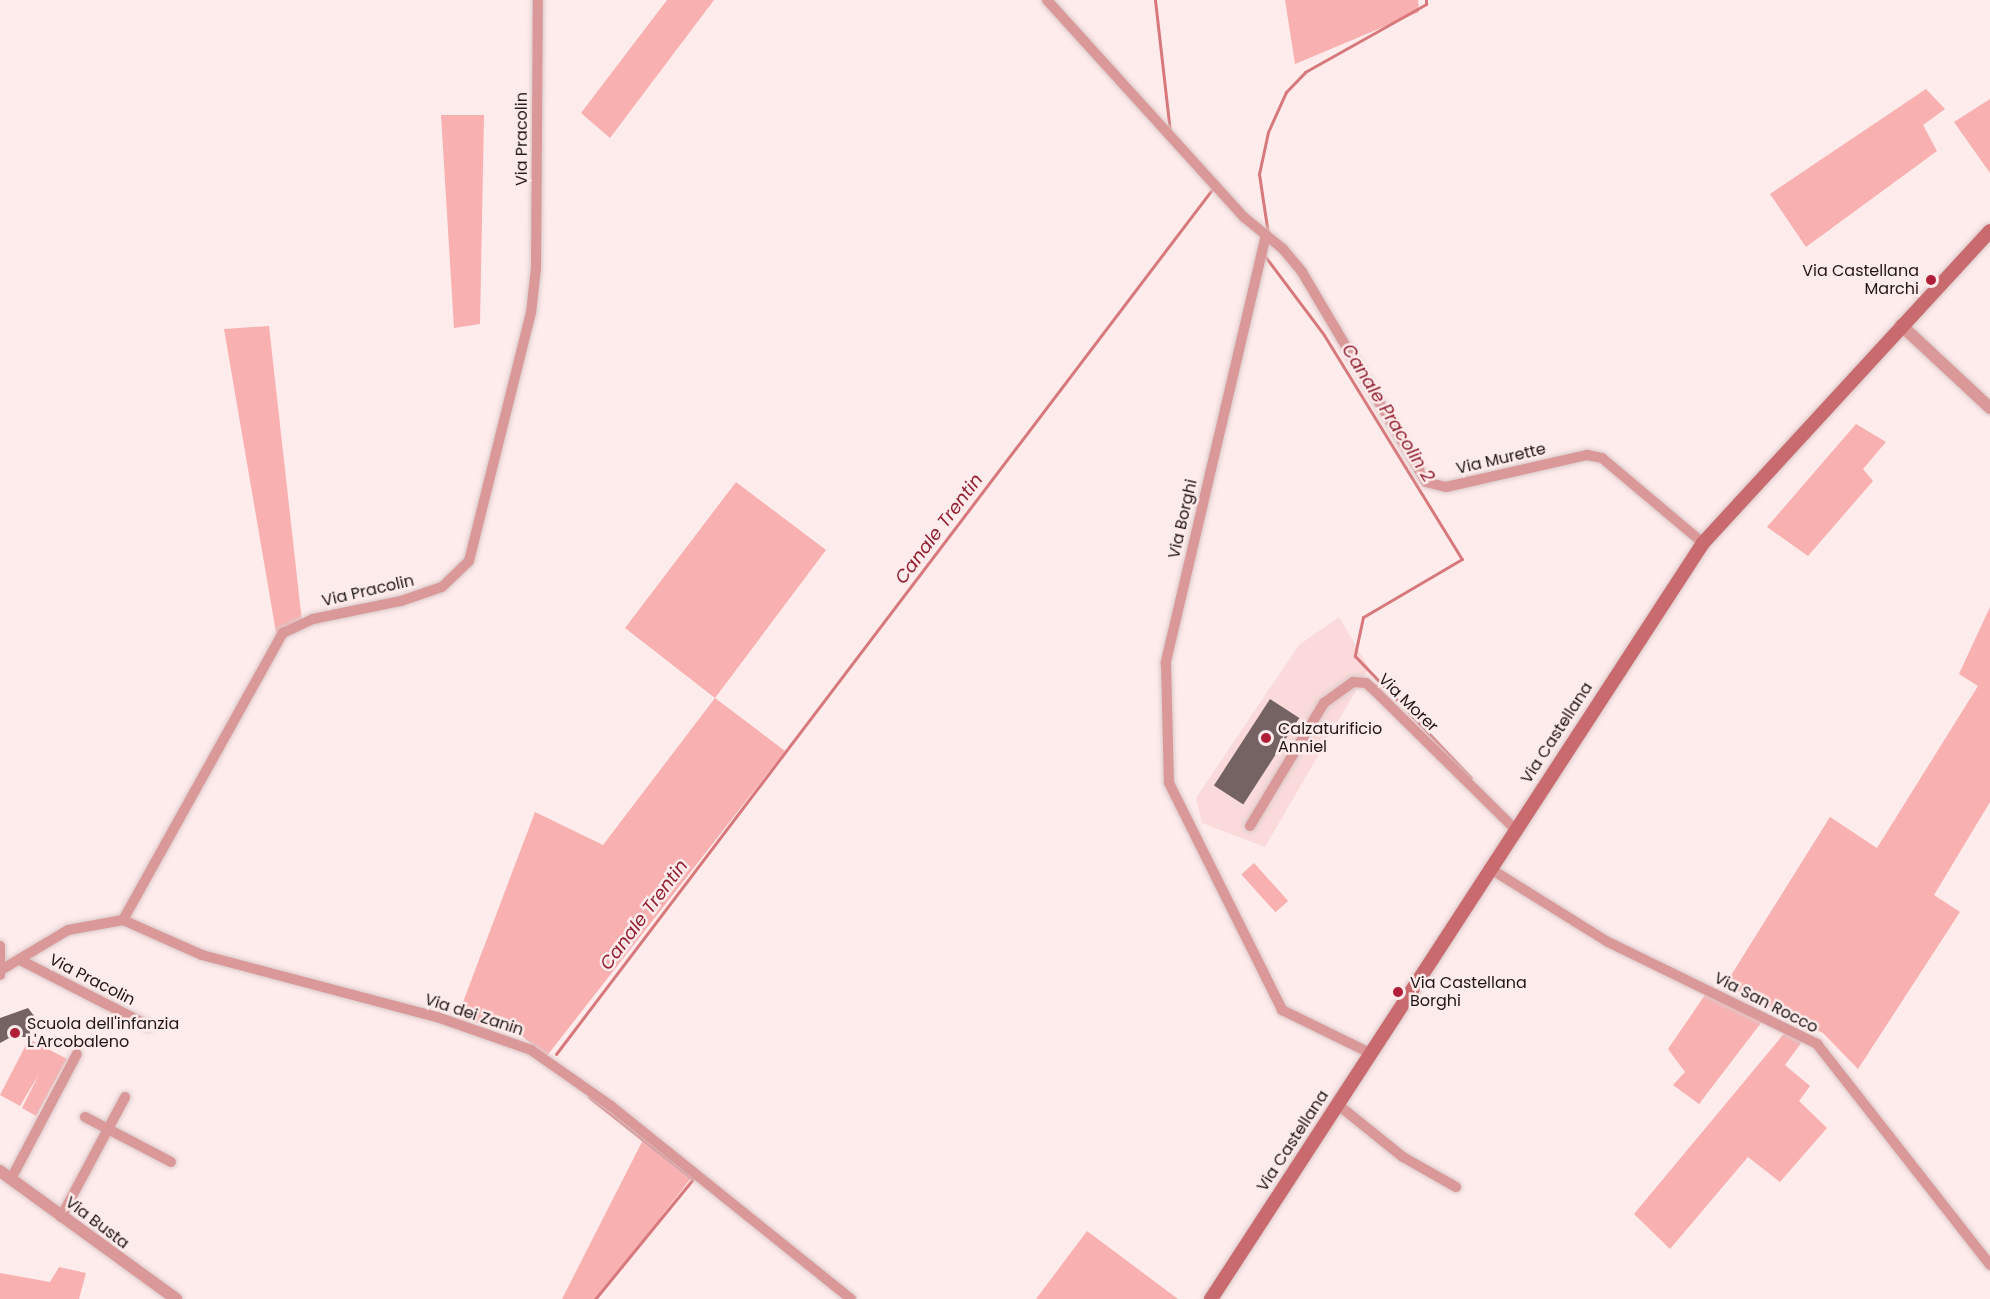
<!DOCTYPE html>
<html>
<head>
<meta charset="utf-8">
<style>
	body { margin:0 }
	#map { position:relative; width:1990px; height:1299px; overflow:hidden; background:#feebeb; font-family:Poppins,sans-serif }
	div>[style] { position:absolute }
	.built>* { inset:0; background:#fadada }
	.green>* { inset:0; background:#f9b0b1; transform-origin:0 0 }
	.stream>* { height:3px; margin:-1.5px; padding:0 1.5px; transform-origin:1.5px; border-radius:1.5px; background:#d7797c }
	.building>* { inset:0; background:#756262; transform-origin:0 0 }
	.roads { filter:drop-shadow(0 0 2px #dac9c9) drop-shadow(0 0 2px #dac9c9) }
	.minor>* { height:10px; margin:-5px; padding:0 5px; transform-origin:5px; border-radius:5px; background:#da9899 }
	.tertiary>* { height:12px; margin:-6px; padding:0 6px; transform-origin:6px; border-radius:6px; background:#da9899 }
	.secondary>* { height:14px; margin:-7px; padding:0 7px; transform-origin:7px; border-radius:7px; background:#c96a6e }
	.dots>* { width:16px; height:16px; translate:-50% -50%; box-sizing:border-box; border:3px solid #feebeb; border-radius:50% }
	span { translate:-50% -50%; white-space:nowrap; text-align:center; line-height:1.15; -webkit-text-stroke:5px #feebeb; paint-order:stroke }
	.street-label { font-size:16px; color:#201818 }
	.poi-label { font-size:16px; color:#201818 }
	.right { translate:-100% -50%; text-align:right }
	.left { translate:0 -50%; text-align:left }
	.water-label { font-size:18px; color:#922231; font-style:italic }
</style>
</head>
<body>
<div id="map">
	<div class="built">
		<i style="clip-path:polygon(1339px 617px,1369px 668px,1265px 847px,1202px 823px,1196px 798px,1299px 645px)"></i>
	</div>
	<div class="green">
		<i style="clip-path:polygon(667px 0,714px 0,610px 138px,581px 113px)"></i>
		<i style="clip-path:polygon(1285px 0,1418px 0,1419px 12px,1295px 64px)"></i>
		<i style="clip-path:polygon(1926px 89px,1945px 109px,1923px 125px,1937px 151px,1806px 247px,1770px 194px)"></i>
		<i style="clip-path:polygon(1990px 99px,1990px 173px,1954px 122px)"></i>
		<i style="clip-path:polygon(441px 115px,484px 115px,480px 324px,454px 328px)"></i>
		<i style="clip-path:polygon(269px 326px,302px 622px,278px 644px,224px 329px)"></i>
		<i style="clip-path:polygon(1856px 424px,1886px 442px,1863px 469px,1873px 481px,1808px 556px,1767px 527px)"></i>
		<i style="clip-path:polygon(736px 482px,826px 550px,715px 698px,785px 751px,546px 1057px,521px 1035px,457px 1018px,535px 812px,603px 845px,715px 698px,625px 628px)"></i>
		<i style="clip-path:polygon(1990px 607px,1990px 802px,1934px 895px,1960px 912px,1858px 1069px,1823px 1033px,1725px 985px,1830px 817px,1877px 848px,1978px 686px,1959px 674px)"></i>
		<i style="left:1254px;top:863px;width:51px;height:17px;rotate:48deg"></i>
		<i style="clip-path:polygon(1707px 992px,1764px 1019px,1699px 1104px,1673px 1085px,1685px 1072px,1668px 1049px)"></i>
		<i style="clip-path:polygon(1787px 1030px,1804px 1039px,1785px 1065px,1810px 1086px,1799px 1101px,1827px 1128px,1780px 1182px,1748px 1157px,1670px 1249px,1634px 1214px)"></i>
		<i style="clip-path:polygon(29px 1039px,67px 1059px,36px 1116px,22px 1108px,39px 1074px,20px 1106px,0 1095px)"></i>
		<i style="clip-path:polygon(646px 1134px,695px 1173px,597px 1299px,562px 1299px)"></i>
		<i style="clip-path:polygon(1087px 1231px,1178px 1299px,1036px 1299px)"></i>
		<i style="clip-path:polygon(59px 1267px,86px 1273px,79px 1299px,0 1299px,0 1273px,50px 1282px)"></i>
	</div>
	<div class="stream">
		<i style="left:1155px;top:0;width:132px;rotate:83.5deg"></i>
		<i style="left:1268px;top:234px;width:61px;rotate:-98.5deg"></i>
		<i style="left:1259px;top:174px;width:43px;rotate:-77.9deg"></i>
		<i style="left:1268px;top:132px;width:44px;rotate:-65.8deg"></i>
		<i style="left:1286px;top:92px;width:28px;rotate:-46deg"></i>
		<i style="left:1305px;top:72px;width:139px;rotate:-29.3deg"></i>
		<i style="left:1426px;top:4px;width:4px;rotate:-90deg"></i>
		<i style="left:1264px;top:255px;width:100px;rotate:53.1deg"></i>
		<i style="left:1324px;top:335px;width:263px;rotate:58.4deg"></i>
		<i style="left:1462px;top:559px;width:115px;rotate:149.6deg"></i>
		<i style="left:1363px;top:617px;width:40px;rotate:102deg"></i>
		<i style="left:1355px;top:656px;width:168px;rotate:46.4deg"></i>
		<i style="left:556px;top:1054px;width:1087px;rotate:-52.81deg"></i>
		<i style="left:589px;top:1097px;width:132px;rotate:38.3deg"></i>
		<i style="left:693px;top:1179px;width:155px;rotate:129.2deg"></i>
	</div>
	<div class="building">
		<i style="left:1270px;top:699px;width:35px;height:103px;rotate:33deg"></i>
		<i style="clip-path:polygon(28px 1008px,35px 1017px,37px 1029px,30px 1029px,30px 1037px,11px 1037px,0 1043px,0 1018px)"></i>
	</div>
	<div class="roads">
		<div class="minor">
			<i style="left:1047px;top:0;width:294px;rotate:47.8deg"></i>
			<i style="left:1245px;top:218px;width:49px;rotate:39.2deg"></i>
			<i style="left:1283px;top:249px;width:30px;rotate:50deg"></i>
			<i style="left:1302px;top:272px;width:244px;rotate:59.4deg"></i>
			<i style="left:1426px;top:482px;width:21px;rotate:14deg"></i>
			<i style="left:1446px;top:487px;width:145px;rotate:-12.8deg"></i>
			<i style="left:1587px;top:455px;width:15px;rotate:11deg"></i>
			<i style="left:1602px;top:458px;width:132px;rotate:40.1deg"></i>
			<i style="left:1266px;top:235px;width:440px;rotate:103.2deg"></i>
			<i style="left:1166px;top:663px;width:120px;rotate:88.6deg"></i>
			<i style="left:1169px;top:783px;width:254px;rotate:63.5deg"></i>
			<i style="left:1282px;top:1010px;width:98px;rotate:26deg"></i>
			<i style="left:1250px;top:826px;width:144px;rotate:-59deg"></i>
			<i style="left:1324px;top:703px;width:36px;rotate:-36deg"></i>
			<i style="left:1353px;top:682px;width:13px;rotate:4deg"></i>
			<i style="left:1366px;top:683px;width:11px;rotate:41deg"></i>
			<i style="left:1374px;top:690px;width:198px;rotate:44.6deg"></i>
			<i style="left:1489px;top:868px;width:140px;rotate:31.9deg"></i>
			<i style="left:1608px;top:942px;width:233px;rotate:26deg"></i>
			<i style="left:1817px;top:1044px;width:281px;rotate:51.9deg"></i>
			<i style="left:123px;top:920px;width:86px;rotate:23.9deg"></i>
			<i style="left:202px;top:955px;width:243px;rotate:14.8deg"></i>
			<i style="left:437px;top:1017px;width:100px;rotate:19.3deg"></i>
			<i style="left:531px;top:1050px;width:98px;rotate:35deg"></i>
			<i style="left:611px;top:1106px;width:308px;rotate:38.8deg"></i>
			<i style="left:0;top:946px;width:29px;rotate:90deg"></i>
			<i style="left:20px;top:960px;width:145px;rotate:27.1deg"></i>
			<i style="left:1px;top:970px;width:78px;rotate:-30.8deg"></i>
			<i style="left:68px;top:930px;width:56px;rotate:-10.3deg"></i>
			<i style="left:123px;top:920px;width:329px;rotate:-60.9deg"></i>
			<i style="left:283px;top:633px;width:33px;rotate:-25deg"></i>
			<i style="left:313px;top:619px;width:90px;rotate:-11.6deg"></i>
			<i style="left:401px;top:601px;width:43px;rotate:-18.9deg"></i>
			<i style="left:442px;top:587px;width:37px;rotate:-44deg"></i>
			<i style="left:469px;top:561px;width:256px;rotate:-76deg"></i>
			<i style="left:531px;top:313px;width:45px;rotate:-83.7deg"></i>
			<i style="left:536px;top:268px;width:268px;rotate:-89.6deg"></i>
			<i style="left:1337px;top:1104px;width:85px;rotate:38.8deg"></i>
			<i style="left:1403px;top:1157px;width:61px;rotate:29.5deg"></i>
			<i style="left:85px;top:1117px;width:97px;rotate:27.6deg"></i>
			<i style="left:11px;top:1179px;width:141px;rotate:-62.2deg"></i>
			<i style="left:61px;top:1217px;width:136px;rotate:-61.9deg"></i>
		</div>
		<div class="tertiary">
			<i style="left:1901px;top:325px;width:122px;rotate:43deg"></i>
			<i style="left:0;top:1171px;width:218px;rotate:36deg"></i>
		</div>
		<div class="secondary">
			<i style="left:1211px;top:1299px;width:902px;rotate:-56.94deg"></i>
			<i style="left:1703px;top:543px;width:424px;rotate:-47.4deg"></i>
		</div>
	</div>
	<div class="dots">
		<i style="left:1931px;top:280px;background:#b11e38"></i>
		<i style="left:1266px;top:738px;background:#b11e38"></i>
		<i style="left:1398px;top:992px;background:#b11e38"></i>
		<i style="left:15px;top:1033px;background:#b11e38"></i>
	</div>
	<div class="street-label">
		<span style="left:522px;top:139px;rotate:-90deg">Via Pracolin</span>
		<span style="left:1501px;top:459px;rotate:-13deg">Via Murette</span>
		<span style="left:1183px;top:519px;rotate:-77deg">Via Borghi</span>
		<span style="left:368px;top:591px;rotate:-13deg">Via Pracolin</span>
		<span style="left:1408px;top:703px;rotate:44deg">Via Morer</span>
		<span style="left:1557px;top:733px;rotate:-57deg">Via Castellana</span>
		<span style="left:92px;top:980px;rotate:27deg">Via Pracolin</span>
		<span style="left:1766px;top:1003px;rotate:27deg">Via San Rocco</span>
		<span style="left:474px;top:1015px;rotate:18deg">Via dei Zanin</span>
		<span style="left:1293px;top:1141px;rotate:-57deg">Via Castellana</span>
		<span style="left:97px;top:1223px;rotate:37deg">Via Busta</span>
	</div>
	<div class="poi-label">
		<span class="right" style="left:1919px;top:280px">Via Castellana<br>Marchi</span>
		<span class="left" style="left:1278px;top:738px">Calzaturificio<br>Anniel</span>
		<span class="left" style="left:1410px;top:992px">Via Castellana<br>Borghi</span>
		<span class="left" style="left:27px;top:1033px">Scuola dell'infanzia<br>L'Arcobaleno</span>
	</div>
	<div class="water-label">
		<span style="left:1388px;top:413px;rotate:58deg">Canale Pracolin 2</span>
		<span style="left:939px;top:529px;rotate:-53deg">Canale Trentin</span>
		<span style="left:644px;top:915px;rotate:-53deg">Canale Trentin</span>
	</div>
</div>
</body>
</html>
